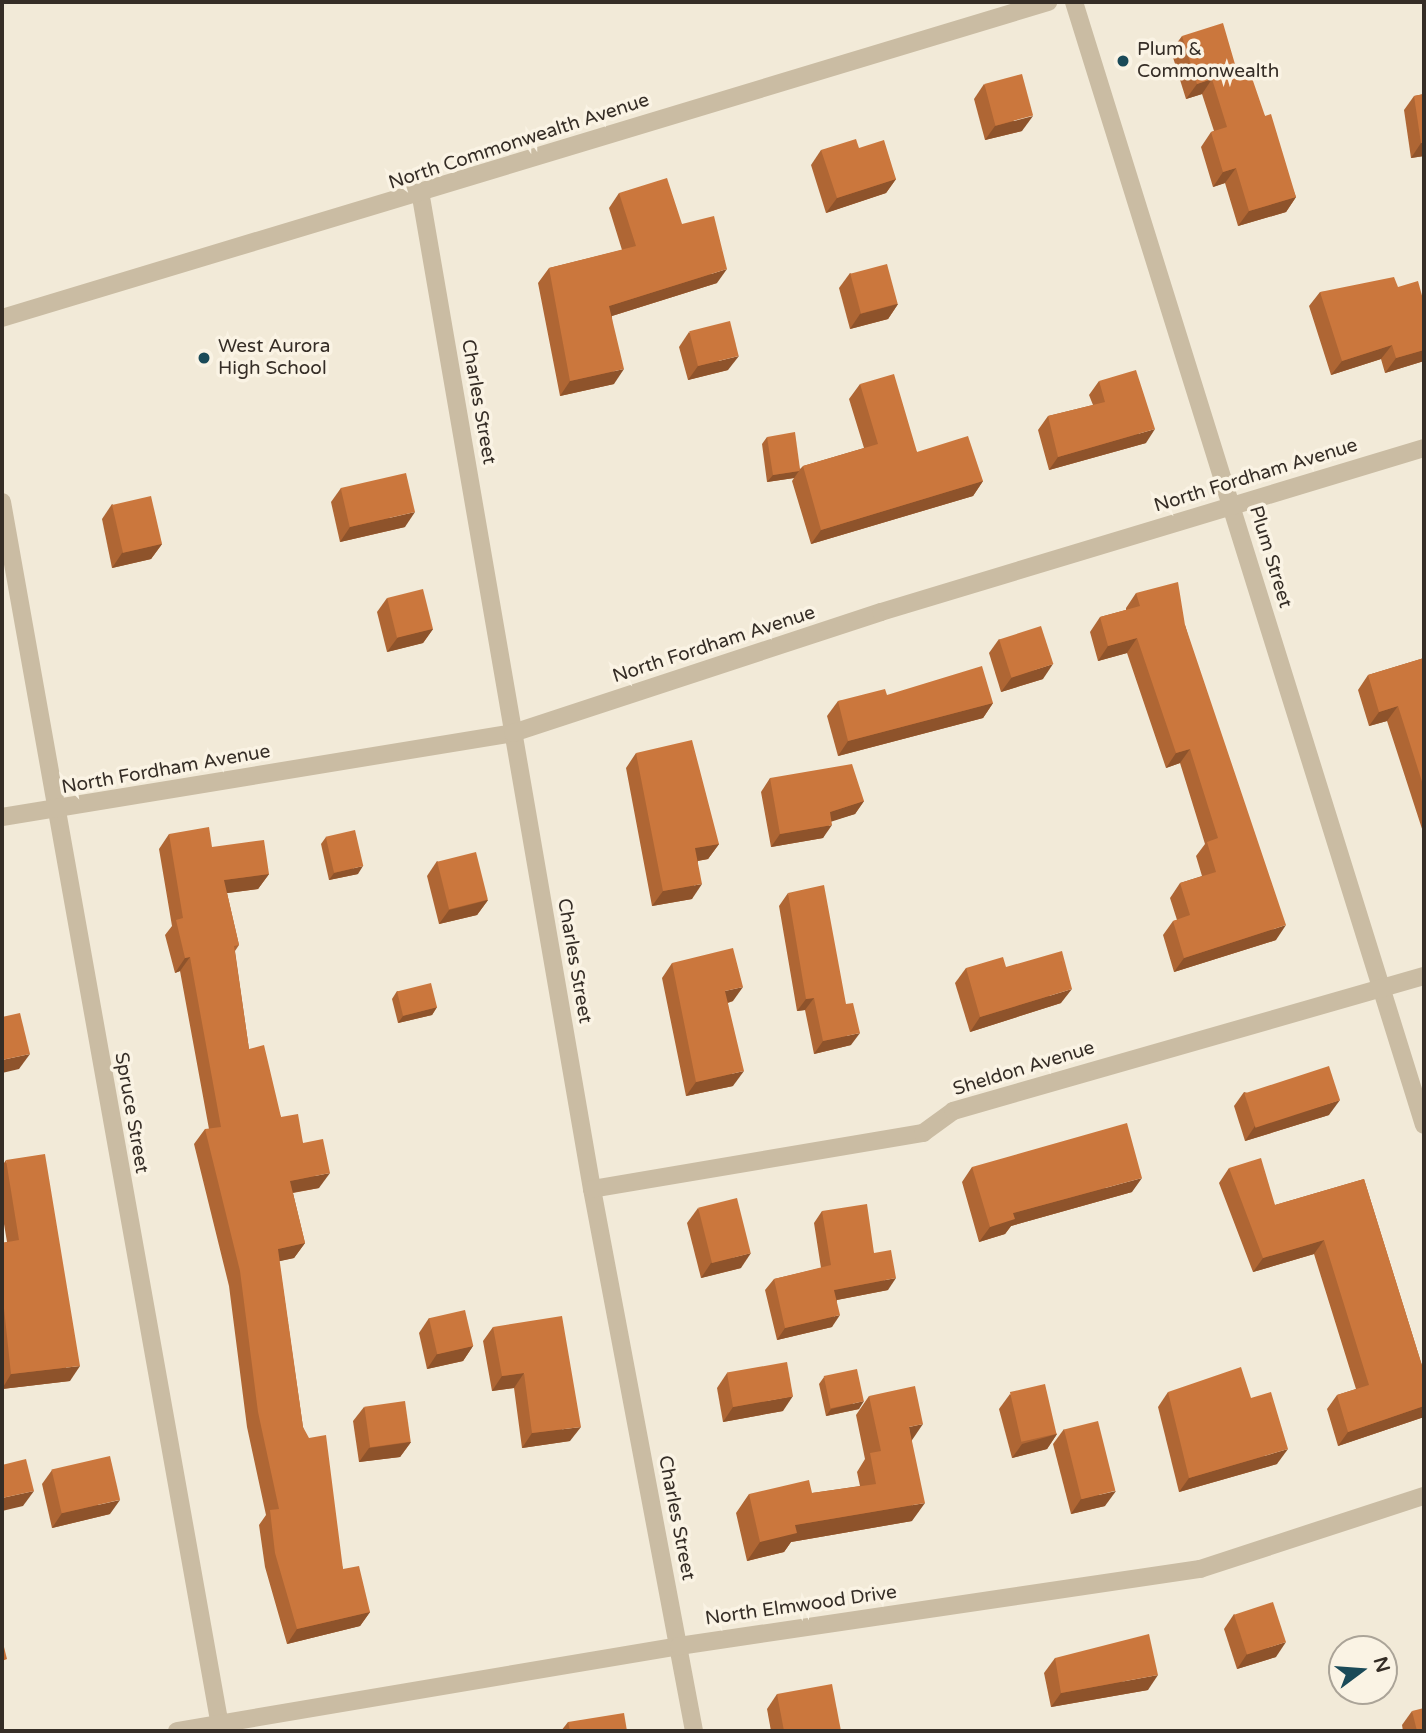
<!DOCTYPE html>
<html>
<head>
<meta charset="utf-8">
<style>
	body { margin:0 }
	#map { position:relative; width:1426px; height:1733px; overflow:hidden; background:#f2ead8; font-family:"Varela Round",sans-serif }
	div>[style] { position:absolute }
	.street>* { height:18px; margin:-9px; padding:0 9px; transform-origin:9px; border-radius:9px; background:#cabca3 }
	.wall>* { inset:0; background:#af6634 }
	.shaded-wall>* { inset:0; background:#8e532b }
	.building>* { inset:0; background:#cb773d; transform-origin:0 0 }
	.dots>* { width:19px; height:19px; translate:-50% -50%; box-sizing:border-box; border:4px solid #faf3e4; border-radius:50% }
	span { translate:-50% -50%; white-space:nowrap; text-align:center; line-height:1.15; -webkit-text-stroke:7px #faf3e4; paint-order:stroke }
	.poi-label { font-size:19px; color:#352d26 }
	.left { translate:0 -50%; text-align:left }
	.street-label { font-size:19px; color:#352d26 }
	.frame { position:absolute; inset:0; border:4px solid #352d26; pointer-events:none }
	.north { position:absolute; left:1328px; top:1635px; width:70px; height:70px; box-sizing:border-box; background:#faf3e4; border:2px solid #aba498; border-radius:50%; rotate:74deg; font-size:19px; font-weight:700; line-height:28px; text-align:center; color:#352d26 }
	.north::after { content:''; display:block; margin:auto; width:24px; height:32px; background:#1a4a58; clip-path:polygon(50% 0,100% 100%,50% 72%,0 100%) }
</style>
</head>
<body>
<div id="map">
	<div class="street">
		<i style="left:1074px;top:2px;width:1176px;rotate:72.69deg"></i>
		<i style="left:421px;top:197px;width:1007px;rotate:80.22deg"></i>
		<i style="left:592px;top:1189px;width:552px;rotate:79.34deg"></i>
		<i style="left:2px;top:318px;width:1093px;rotate:-16.81deg"></i>
		<i style="left:2px;top:502px;width:1248px;rotate:79.9deg"></i>
		<i style="left:2px;top:817px;width:518px;rotate:-9.33deg"></i>
		<i style="left:513px;top:733px;width:387px;rotate:-18.2deg"></i>
		<i style="left:881px;top:612px;width:567px;rotate:-16.81deg"></i>
		<i style="left:592px;top:1189px;width:336px;rotate:-9.6deg"></i>
		<i style="left:923px;top:1133px;width:37px;rotate:-36deg"></i>
		<i style="left:953px;top:1111px;width:490px;rotate:-16deg"></i>
		<i style="left:177px;top:1731px;width:509px;rotate:-9.61deg"></i>
		<i style="left:679px;top:1646px;width:527px;rotate:-8.41deg"></i>
		<i style="left:1200px;top:1569px;width:236px;rotate:-18.1deg"></i>
	</div>
	<div class="wall">
		<i style="clip-path:polygon(1182px 36px,1239px 78px,1265px 116px,1296px 197px,1286px 212px,1238px 226px,1225px 183px,1213px 187px,1201px 147px,1211px 132px,1214px 131px,1202px 94px,1186px 99px,1171px 51px)"></i>
		<i style="clip-path:polygon(984px 84px,1022px 131px,985px 140px,974px 99px)"></i>
		<i style="clip-path:polygon(1424px 94px,1424px 156px,1411px 158px,1404px 110px,1414px 96px)"></i>
		<i style="clip-path:polygon(859px 148px,896px 179px,886px 193px,826px 213px,811px 165px,821px 150px)"></i>
		<i style="clip-path:polygon(619px 193px,682px 224px,717px 283px,612px 316px,614px 384px,560px 396px,538px 283px,549px 268px,622px 250px,609px 208px)"></i>
		<i style="clip-path:polygon(850px 273px,898px 304px,888px 319px,850px 329px,839px 288px)"></i>
		<i style="clip-path:polygon(1398px 287px,1424px 303px,1424px 361px,1385px 373px,1381px 359px,1331px 375px,1309px 306px,1320px 292px)"></i>
		<i style="clip-path:polygon(689px 332px,728px 370px,688px 380px,679px 347px)"></i>
		<i style="clip-path:polygon(1099px 381px,1146px 443px,1049px 470px,1038px 430px,1048px 416px,1093px 405px,1089px 395px)"></i>
		<i style="clip-path:polygon(860px 384px,917px 452px,983px 481px,973px 496px,811px 544px,792px 481px,794px 478px,767px 482px,762px 444px,767px 437px,800px 469px,803px 466px,864px 448px,849px 399px)"></i>
		<i style="clip-path:polygon(341px 488px,405px 527px,340px 542px,331px 502px)"></i>
		<i style="clip-path:polygon(112px 504px,162px 544px,151px 559px,112px 568px,102px 519px)"></i>
		<i style="clip-path:polygon(1136px 593px,1185px 625px,1276px 940px,1174px 972px,1163px 935px,1173px 921px,1177px 920px,1170px 898px,1180px 883px,1202px 876px,1196px 856px,1205px 844px,1180px 763px,1166px 768px,1127px 653px,1098px 661px,1090px 632px,1100px 617px,1126px 610px,1126px 608px)"></i>
		<i style="clip-path:polygon(387px 598px,433px 629px,423px 643px,387px 652px,377px 612px)"></i>
		<i style="clip-path:polygon(999px 639px,1043px 679px,1001px 692px,989px 653px)"></i>
		<i style="clip-path:polygon(1424px 658px,1424px 835px,1387px 721px,1369px 726px,1358px 690px,1368px 675px)"></i>
		<i style="clip-path:polygon(887px 695px,993px 703px,983px 718px,838px 756px,827px 716px,838px 701px)"></i>
		<i style="clip-path:polygon(636px 753px,719px 844px,708px 859px,698px 861px,692px 899px,652px 906px,626px 768px)"></i>
		<i style="clip-path:polygon(770px 778px,864px 801px,855px 814px,831px 821px,823px 838px,771px 847px,761px 792px)"></i>
		<i style="clip-path:polygon(169px 834px,212px 847px,269px 874px,258px 889px,227px 893px,239px 945px,235px 951px,249px 1049px,281px 1117px,303px 1143px,319px 1188px,293px 1193px,305px 1243px,294px 1258px,279px 1261px,303px 1427px,343px 1569px,370px 1612px,360px 1626px,287px 1644px,265px 1567px,259px 1525px,266px 1515px,247px 1427px,229px 1286px,194px 1144px,205px 1129px,209px 1129px,180px 971px,175px 973px,165px 935px,172px 926px,159px 849px)"></i>
		<i style="clip-path:polygon(326px 837px,358px 874px,329px 880px,321px 844px)"></i>
		<i style="clip-path:polygon(437px 861px,488px 900px,477px 915px,439px 924px,427px 876px)"></i>
		<i style="clip-path:polygon(788px 893px,851px 1045px,814px 1054px,805px 1010px,797px 1011px,779px 906px)"></i>
		<i style="clip-path:polygon(672px 963px,733px 1001px,728px 1003px,733px 1086px,686px 1096px,662px 978px)"></i>
		<i style="clip-path:polygon(1006px 967px,1061px 1003px,970px 1032px,955px 983px,966px 968px)"></i>
		<i style="clip-path:polygon(397px 991px,437px 1007px,432px 1015px,398px 1023px,392px 999px)"></i>
		<i style="clip-path:polygon(1244px 1092px,1329px 1115px,1245px 1141px,1234px 1106px)"></i>
		<i style="clip-path:polygon(6px 1160px,70px 1381px,2px 1389px,2px 1243px,7px 1242px,2px 1212px,2px 1166px)"></i>
		<i style="clip-path:polygon(972px 1167px,1132px 1192px,1011px 1226px,1005px 1234px,979px 1242px,962px 1182px)"></i>
		<i style="clip-path:polygon(1229px 1168px,1275px 1205px,1364px 1179px,1424px 1372px,1424px 1417px,1338px 1446px,1327px 1409px,1337px 1395px,1356px 1389px,1314px 1254px,1253px 1272px,1219px 1183px)"></i>
		<i style="clip-path:polygon(698px 1208px,741px 1268px,701px 1278px,687px 1223px)"></i>
		<i style="clip-path:polygon(822px 1211px,874px 1253px,888px 1290px,837px 1300px,832px 1327px,777px 1340px,765px 1290px,774px 1279px,821px 1268px,814px 1223px)"></i>
		<i style="clip-path:polygon(429px 1318px,473px 1346px,463px 1361px,427px 1369px,419px 1333px)"></i>
		<i style="clip-path:polygon(493px 1327px,570px 1441px,522px 1448px,514px 1388px,492px 1391px,483px 1341px)"></i>
		<i style="clip-path:polygon(727px 1373px,783px 1411px,723px 1422px,717px 1388px)"></i>
		<i style="clip-path:polygon(824px 1377px,859px 1409px,826px 1416px,819px 1384px)"></i>
		<i style="clip-path:polygon(1168px 1392px,1277px 1464px,1179px 1492px,1158px 1407px)"></i>
		<i style="clip-path:polygon(1010px 1394px,1057px 1434px,1047px 1449px,1012px 1458px,999px 1409px)"></i>
		<i style="clip-path:polygon(869px 1396px,912px 1440px,912px 1521px,791px 1542px,784px 1552px,747px 1561px,736px 1513px,749px 1494px,812px 1493px,860px 1486px,857px 1472px,865px 1459px,856px 1415px)"></i>
		<i style="clip-path:polygon(364px 1407px,411px 1442px,400px 1457px,359px 1462px,353px 1421px)"></i>
		<i style="clip-path:polygon(1064px 1429px,1105px 1506px,1071px 1514px,1053px 1444px)"></i>
		<i style="clip-path:polygon(52px 1470px,110px 1514px,52px 1528px,42px 1484px)"></i>
		<i style="clip-path:polygon(1234px 1614px,1276px 1657px,1237px 1669px,1224px 1629px)"></i>
		<i style="clip-path:polygon(1055px 1658px,1148px 1690px,1051px 1707px,1044px 1673px)"></i>
		<i style="clip-path:polygon(777px 1694px,841px 1731px,771px 1731px,767px 1709px)"></i>
		<i style="clip-path:polygon(1412px 1711px,1424px 1731px,1403px 1731px,1402px 1725px)"></i>
		<i style="clip-path:polygon(568px 1722px,627px 1731px,561px 1731px)"></i>
	</div>
	<div class="shaded-wall">
		<i style="clip-path:polygon(1212px 79px,1202px 94px,1186px 99px,1197px 84px)"></i>
		<i style="clip-path:polygon(1033px 116px,1022px 131px,985px 140px,995px 126px)"></i>
		<i style="clip-path:polygon(1421px 143px,1424px 143px,1424px 156px,1411px 158px)"></i>
		<i style="clip-path:polygon(1236px 168px,1225px 183px,1213px 187px,1223px 172px)"></i>
		<i style="clip-path:polygon(896px 179px,886px 193px,826px 213px,837px 198px)"></i>
		<i style="clip-path:polygon(1296px 197px,1286px 212px,1238px 226px,1249px 211px)"></i>
		<i style="clip-path:polygon(727px 269px,717px 283px,599px 320px,609px 306px)"></i>
		<i style="clip-path:polygon(898px 304px,888px 319px,850px 329px,860px 314px)"></i>
		<i style="clip-path:polygon(1392px 345px,1381px 359px,1331px 375px,1342px 361px)"></i>
		<i style="clip-path:polygon(1424px 350px,1424px 361px,1385px 373px,1396px 358px)"></i>
		<i style="clip-path:polygon(739px 356px,728px 370px,688px 380px,698px 366px)"></i>
		<i style="clip-path:polygon(624px 369px,614px 384px,560px 396px,570px 381px)"></i>
		<i style="clip-path:polygon(1155px 429px,1146px 443px,1049px 470px,1058px 457px)"></i>
		<i style="clip-path:polygon(799px 471px,794px 478px,767px 482px,773px 475px)"></i>
		<i style="clip-path:polygon(983px 481px,973px 496px,811px 544px,821px 530px)"></i>
		<i style="clip-path:polygon(415px 512px,405px 527px,340px 542px,350px 527px)"></i>
		<i style="clip-path:polygon(162px 544px,151px 559px,112px 568px,122px 553px)"></i>
		<i style="clip-path:polygon(433px 629px,423px 643px,387px 652px,398px 637px)"></i>
		<i style="clip-path:polygon(1137px 638px,1127px 653px,1098px 661px,1108px 646px)"></i>
		<i style="clip-path:polygon(1053px 664px,1043px 679px,1001px 692px,1012px 677px)"></i>
		<i style="clip-path:polygon(993px 703px,983px 718px,838px 756px,848px 741px)"></i>
		<i style="clip-path:polygon(1398px 706px,1387px 721px,1369px 726px,1379px 712px)"></i>
		<i style="clip-path:polygon(1190px 749px,1180px 763px,1166px 768px,1176px 753px)"></i>
		<i style="clip-path:polygon(864px 801px,855px 814px,821px 825px,830px 812px)"></i>
		<i style="clip-path:polygon(832px 825px,823px 838px,771px 847px,780px 834px)"></i>
		<i style="clip-path:polygon(719px 844px,708px 859px,685px 863px,695px 848px)"></i>
		<i style="clip-path:polygon(363px 866px,358px 874px,329px 880px,334px 873px)"></i>
		<i style="clip-path:polygon(269px 874px,258px 889px,213px 895px,224px 880px)"></i>
		<i style="clip-path:polygon(702px 884px,692px 899px,652px 906px,663px 891px)"></i>
		<i style="clip-path:polygon(488px 900px,477px 915px,439px 924px,449px 910px)"></i>
		<i style="clip-path:polygon(1286px 925px,1276px 940px,1174px 972px,1184px 958px)"></i>
		<i style="clip-path:polygon(190px 957px,180px 971px,175px 973px,185px 958px)"></i>
		<i style="clip-path:polygon(743px 987px,733px 1001px,715px 1006px,725px 991px)"></i>
		<i style="clip-path:polygon(1072px 989px,1061px 1003px,970px 1032px,980px 1017px)"></i>
		<i style="clip-path:polygon(814px 998px,805px 1010px,797px 1011px,806px 999px)"></i>
		<i style="clip-path:polygon(437px 1007px,432px 1015px,398px 1023px,403px 1016px)"></i>
		<i style="clip-path:polygon(860px 1033px,851px 1045px,814px 1054px,823px 1041px)"></i>
		<i style="clip-path:polygon(30px 1054px,19px 1069px,2px 1073px,2px 1060px)"></i>
		<i style="clip-path:polygon(744px 1071px,733px 1086px,686px 1096px,696px 1082px)"></i>
		<i style="clip-path:polygon(1340px 1100px,1329px 1115px,1245px 1141px,1255px 1126px)"></i>
		<i style="clip-path:polygon(330px 1173px,319px 1188px,279px 1195px,290px 1181px)"></i>
		<i style="clip-path:polygon(1142px 1178px,1132px 1192px,1011px 1226px,1005px 1234px,979px 1242px,990px 1227px,1013px 1213px)"></i>
		<i style="clip-path:polygon(1324px 1240px,1314px 1254px,1253px 1272px,1263px 1258px)"></i>
		<i style="clip-path:polygon(305px 1243px,294px 1258px,267px 1264px,278px 1249px)"></i>
		<i style="clip-path:polygon(751px 1253px,741px 1268px,701px 1278px,711px 1263px)"></i>
		<i style="clip-path:polygon(896px 1278px,888px 1290px,826px 1302px,834px 1290px)"></i>
		<i style="clip-path:polygon(840px 1315px,832px 1327px,777px 1340px,785px 1328px)"></i>
		<i style="clip-path:polygon(473px 1346px,463px 1361px,427px 1369px,437px 1354px)"></i>
		<i style="clip-path:polygon(80px 1366px,70px 1381px,2px 1389px,11px 1374px)"></i>
		<i style="clip-path:polygon(524px 1373px,514px 1388px,492px 1391px,502px 1376px)"></i>
		<i style="clip-path:polygon(793px 1396px,783px 1411px,723px 1422px,733px 1407px)"></i>
		<i style="clip-path:polygon(864px 1401px,859px 1409px,826px 1416px,831px 1409px)"></i>
		<i style="clip-path:polygon(1424px 1406px,1424px 1417px,1338px 1446px,1348px 1432px)"></i>
		<i style="clip-path:polygon(923px 1424px,910px 1443px,909px 1427px)"></i>
		<i style="clip-path:polygon(581px 1427px,570px 1441px,522px 1448px,532px 1433px)"></i>
		<i style="clip-path:polygon(1057px 1434px,1047px 1449px,1012px 1458px,1022px 1444px)"></i>
		<i style="clip-path:polygon(411px 1442px,400px 1457px,359px 1462px,369px 1448px)"></i>
		<i style="clip-path:polygon(1288px 1449px,1277px 1464px,1179px 1492px,1189px 1478px)"></i>
		<i style="clip-path:polygon(34px 1491px,23px 1506px,2px 1511px,2px 1498px)"></i>
		<i style="clip-path:polygon(1116px 1491px,1105px 1506px,1071px 1514px,1081px 1499px)"></i>
		<i style="clip-path:polygon(120px 1500px,110px 1514px,52px 1528px,62px 1513px)"></i>
		<i style="clip-path:polygon(925px 1503px,912px 1521px,791px 1542px,784px 1552px,747px 1561px,760px 1542px,795px 1525px)"></i>
		<i style="clip-path:polygon(370px 1612px,360px 1626px,287px 1644px,297px 1629px)"></i>
		<i style="clip-path:polygon(1286px 1642px,1276px 1657px,1237px 1669px,1247px 1654px)"></i>
		<i style="clip-path:polygon(1158px 1675px,1148px 1690px,1051px 1707px,1061px 1693px)"></i>
	</div>
	<div class="building">
		<i style="clip-path:polygon(1223px 23px,1239px 78px,1251px 75px,1265px 116px,1271px 114px,1296px 197px,1249px 211px,1236px 168px,1223px 172px,1211px 132px,1227px 127px,1212px 79px,1197px 84px,1182px 36px)"></i>
		<i style="left:1022px;top:74px;width:43px;height:39px;rotate:75deg"></i>
		<i style="clip-path:polygon(1424px 94px,1424px 143px,1421px 143px,1414px 96px)"></i>
		<i style="clip-path:polygon(856px 139px,859px 148px,884px 140px,896px 179px,837px 198px,821px 150px)"></i>
		<i style="clip-path:polygon(667px 178px,682px 224px,714px 216px,727px 269px,609px 306px,624px 369px,570px 381px,549px 268px,636px 246px,619px 193px)"></i>
		<i style="left:887px;top:264px;width:41px;height:38px;rotate:75deg"></i>
		<i style="clip-path:polygon(1394px 277px,1398px 287px,1418px 281px,1424px 303px,1424px 350px,1396px 358px,1392px 345px,1342px 361px,1320px 292px)"></i>
		<i style="left:730px;top:321px;width:36px;height:42px;rotate:76deg"></i>
		<i style="clip-path:polygon(1136px 370px,1155px 429px,1058px 457px,1048px 416px,1105px 402px,1099px 381px)"></i>
		<i style="clip-path:polygon(894px 374px,917px 452px,968px 436px,983px 481px,821px 530px,803px 466px,878px 444px,860px 384px)"></i>
		<i style="clip-path:polygon(795px 432px,800px 469px,799px 471px,773px 475px,767px 437px)"></i>
		<i style="left:406px;top:473px;width:40px;height:67px;rotate:77deg"></i>
		<i style="left:151px;top:496px;width:49px;height:40px;rotate:77deg"></i>
		<i style="clip-path:polygon(1178px 582px,1185px 625px,1286px 925px,1184px 958px,1173px 921px,1190px 915px,1180px 883px,1216px 872px,1207px 842px,1218px 838px,1190px 749px,1176px 753px,1137px 638px,1108px 646px,1100px 617px,1140px 606px,1136px 593px)"></i>
		<i style="left:423px;top:589px;width:41px;height:37px;rotate:76deg"></i>
		<i style="left:1041px;top:626px;width:40px;height:44px;rotate:72deg"></i>
		<i style="clip-path:polygon(1424px 658px,1424px 788px,1398px 706px,1379px 712px,1368px 675px)"></i>
		<i style="clip-path:polygon(982px 666px,993px 703px,848px 741px,838px 701px,885px 689px,887px 695px)"></i>
		<i style="clip-path:polygon(692px 740px,719px 844px,695px 848px,702px 884px,663px 891px,636px 753px)"></i>
		<i style="clip-path:polygon(852px 764px,864px 801px,830px 812px,832px 825px,780px 834px,770px 778px)"></i>
		<i style="clip-path:polygon(209px 827px,212px 847px,264px 840px,269px 874px,224px 880px,239px 945px,234px 946px,249px 1049px,264px 1045px,281px 1117px,298px 1114px,303px 1143px,323px 1139px,330px 1173px,290px 1181px,305px 1243px,278px 1249px,303px 1427px,309px 1438px,326px 1435px,343px 1569px,359px 1566px,370px 1612px,297px 1629px,275px 1553px,270px 1510px,279px 1509px,258px 1412px,240px 1271px,205px 1129px,221px 1127px,190px 957px,185px 958px,176px 920px,183px 918px,169px 834px)"></i>
		<i style="left:355px;top:830px;width:37px;height:30px;rotate:77deg"></i>
		<i style="left:476px;top:852px;width:49px;height:40px;rotate:76deg"></i>
		<i style="clip-path:polygon(824px 885px,846px 1004px,853px 1003px,860px 1033px,823px 1041px,814px 998px,806px 999px,788px 893px)"></i>
		<i style="clip-path:polygon(733px 948px,743px 987px,725px 991px,744px 1071px,696px 1082px,672px 963px)"></i>
		<i style="clip-path:polygon(1062px 951px,1072px 989px,980px 1017px,966px 968px,1003px 957px,1006px 967px)"></i>
		<i style="left:431px;top:983px;width:25px;height:35px;rotate:76deg"></i>
		<i style="clip-path:polygon(20px 1013px,30px 1054px,2px 1060px,2px 1017px)"></i>
		<i style="left:1329px;top:1066px;width:36px;height:89px;rotate:72deg"></i>
		<i style="clip-path:polygon(1127px 1123px,1142px 1178px,1013px 1213px,1015px 1219px,990px 1227px,972px 1167px)"></i>
		<i style="clip-path:polygon(45px 1154px,80px 1366px,11px 1374px,2px 1290px,2px 1243px,19px 1240px,6px 1160px)"></i>
		<i style="clip-path:polygon(1261px 1158px,1275px 1205px,1364px 1179px,1424px 1372px,1424px 1406px,1348px 1432px,1337px 1395px,1369px 1385px,1324px 1240px,1263px 1258px,1229px 1168px)"></i>
		<i style="left:737px;top:1198px;width:57px;height:40px;rotate:76deg"></i>
		<i style="clip-path:polygon(867px 1204px,874px 1253px,891px 1250px,896px 1278px,834px 1290px,840px 1315px,785px 1328px,774px 1279px,831px 1265px,822px 1211px)"></i>
		<i style="left:465px;top:1310px;width:37px;height:37px;rotate:77deg"></i>
		<i style="clip-path:polygon(562px 1316px,581px 1427px,532px 1433px,524px 1373px,502px 1376px,493px 1327px)"></i>
		<i style="left:787px;top:1362px;width:35px;height:61px;rotate:80deg"></i>
		<i style="clip-path:polygon(1241px 1367px,1251px 1398px,1271px 1392px,1288px 1449px,1189px 1478px,1168px 1392px)"></i>
		<i style="left:857px;top:1369px;width:33px;height:34px;rotate:78deg"></i>
		<i style="left:1045px;top:1384px;width:51px;height:36px;rotate:77deg"></i>
		<i style="clip-path:polygon(915px 1386px,923px 1424px,909px 1427px,925px 1503px,795px 1525px,797px 1533px,760px 1542px,749px 1494px,809px 1480px,812px 1493px,876px 1484px,870px 1453px,881px 1451px,869px 1396px)"></i>
		<i style="left:405px;top:1401px;width:41px;height:41px;rotate:82deg"></i>
		<i style="left:1098px;top:1421px;width:72px;height:35px;rotate:76deg"></i>
		<i style="left:110px;top:1456px;width:45px;height:60px;rotate:77deg"></i>
		<i style="clip-path:polygon(26px 1459px,34px 1491px,2px 1498px,2px 1465px)"></i>
		<i style="left:1273px;top:1602px;width:42px;height:41px;rotate:72deg"></i>
		<i style="clip-path:polygon(1149px 1634px,1158px 1675px,1061px 1693px,1055px 1658px)"></i>
		<i style="clip-path:polygon(2px 1639px,7px 1659px,2px 1661px)"></i>
		<i style="clip-path:polygon(832px 1684px,841px 1731px,784px 1731px,777px 1694px)"></i>
		<i style="clip-path:polygon(1424px 1708px,1424px 1731px,1417px 1731px,1412px 1711px)"></i>
		<i style="clip-path:polygon(624px 1713px,627px 1731px,570px 1731px,568px 1722px)"></i>
	</div>
	<div class="dots">
		<i style="left:1123px;top:61px;background:#1a4a58"></i>
		<i style="left:204px;top:358px;background:#1a4a58"></i>
	</div>
	<div class="poi-label">
		<span class="left" style="left:1137px;top:61px">Plum &amp;<br>Commonwealth</span>
		<span class="left" style="left:218px;top:358px">West Aurora<br>High School</span>
	</div>
	<div class="street-label">
		<span style="left:519px;top:142px;rotate:-18deg">North Commonwealth Avenue</span>
		<span style="left:478px;top:402px;rotate:80deg">Charles Street</span>
		<span style="left:1256px;top:476px;rotate:-17deg">North Fordham Avenue</span>
		<span style="left:1270px;top:557px;rotate:73deg">Plum Street</span>
		<span style="left:714px;top:645px;rotate:-18deg">North Fordham Avenue</span>
		<span style="left:166px;top:770px;rotate:-10deg">North Fordham Avenue</span>
		<span style="left:574px;top:961px;rotate:80deg">Charles Street</span>
		<span style="left:1024px;top:1069px;rotate:-17deg">Sheldon Avenue</span>
		<span style="left:131px;top:1113px;rotate:80deg">Spruce Street</span>
		<span style="left:676px;top:1518px;rotate:79deg">Charles Street</span>
		<span style="left:801px;top:1606px;rotate:-8deg">North Elmwood Drive</span>
	</div>
	<div class="frame"></div>
	<div class="north">N</div>
</div>
</body>
</html>
